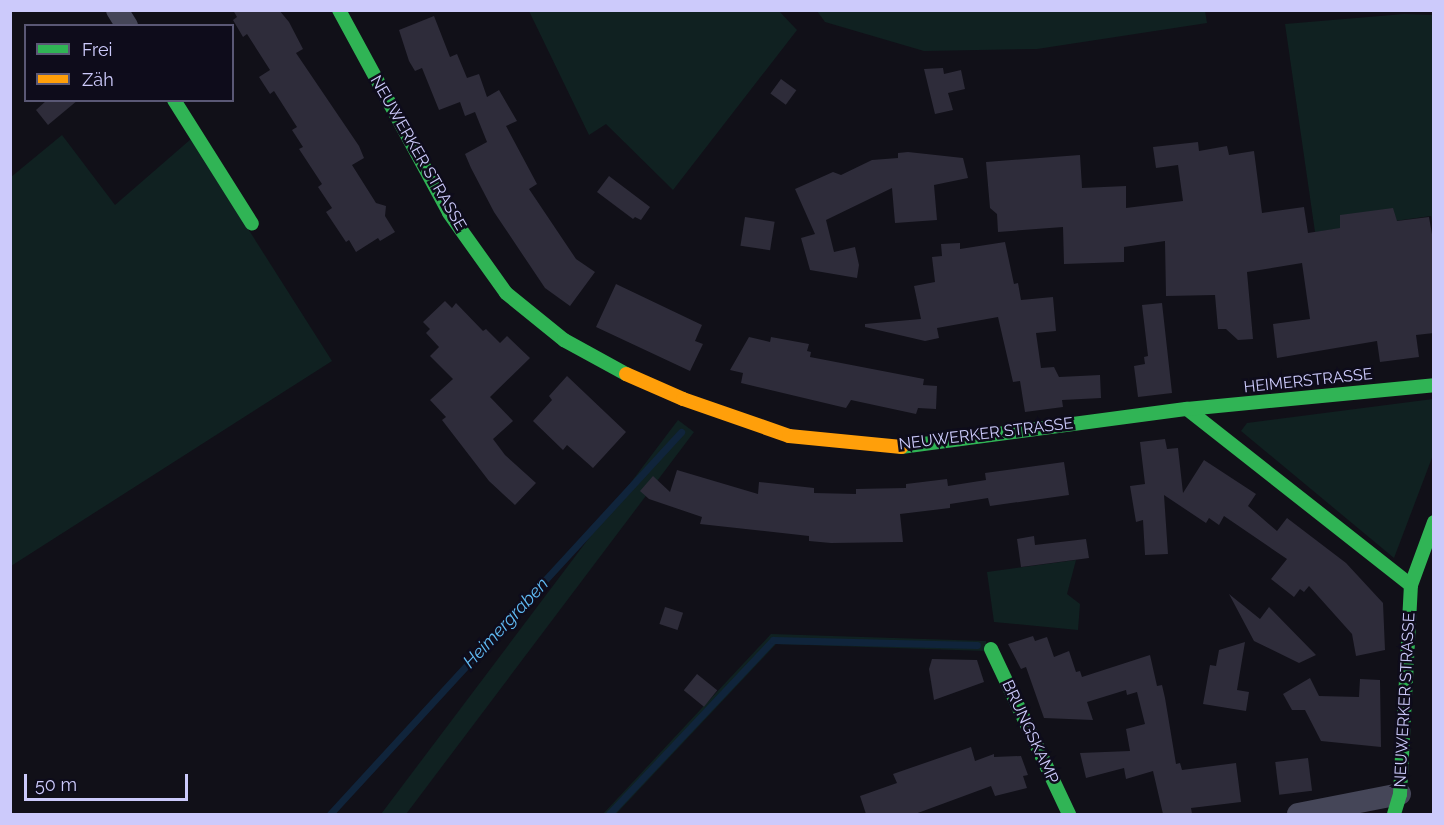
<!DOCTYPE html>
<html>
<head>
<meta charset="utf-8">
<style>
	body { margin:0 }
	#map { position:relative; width:1444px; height:825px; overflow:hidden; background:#111018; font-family:Raleway,sans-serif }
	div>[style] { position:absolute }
	.green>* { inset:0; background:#102121; transform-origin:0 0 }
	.stream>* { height:7px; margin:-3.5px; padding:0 3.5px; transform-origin:3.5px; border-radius:3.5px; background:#10243b }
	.building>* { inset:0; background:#2e2c3a; transform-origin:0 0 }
	.street>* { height:22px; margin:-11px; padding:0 11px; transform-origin:11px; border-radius:11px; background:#454658 }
	.fast>* { height:14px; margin:-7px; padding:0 7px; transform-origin:7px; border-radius:7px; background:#30b455 }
	.slow>* { height:14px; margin:-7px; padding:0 7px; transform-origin:7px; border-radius:7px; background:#ff9f0a }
	span { translate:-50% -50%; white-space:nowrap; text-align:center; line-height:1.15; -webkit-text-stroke:5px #0e0c1b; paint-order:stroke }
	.street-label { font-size:16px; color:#cccafb }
	.water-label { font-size:18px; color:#60baf3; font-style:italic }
	.frame { position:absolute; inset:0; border:12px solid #cccafb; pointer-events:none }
	.legend { position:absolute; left:24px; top:24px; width:210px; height:78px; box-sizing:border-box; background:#0e0c1b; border:2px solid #5a5875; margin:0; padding:8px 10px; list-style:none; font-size:18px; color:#cccafb }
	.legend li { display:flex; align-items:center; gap:12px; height:30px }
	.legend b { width:30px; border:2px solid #5a5875 }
	.scale { position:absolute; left:24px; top:774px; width:164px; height:27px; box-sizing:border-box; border:3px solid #cccafb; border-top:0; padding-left:8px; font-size:18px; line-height:21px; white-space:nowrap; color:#cccafb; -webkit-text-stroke:4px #0e0c1b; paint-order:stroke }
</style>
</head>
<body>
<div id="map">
	<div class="green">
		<i style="clip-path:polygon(529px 11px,779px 11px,797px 30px,673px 190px,606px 124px,589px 135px)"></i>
		<i style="clip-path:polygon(1205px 11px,1207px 23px,1037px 49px,924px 51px,825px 22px,817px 11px)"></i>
		<i style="clip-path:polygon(1404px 14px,1433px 15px,1433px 230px,1431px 216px,1315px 232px,1285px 24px)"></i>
		<i style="clip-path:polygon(62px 135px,115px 205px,191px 139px,332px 361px,11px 566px,11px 177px)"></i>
		<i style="clip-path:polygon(1433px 399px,1433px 455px,1394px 558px,1241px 431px,1247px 423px)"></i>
		<i style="left:678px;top:420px;width:20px;height:534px;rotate:37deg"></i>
		<i style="clip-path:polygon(1076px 560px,1067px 594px,1080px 604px,1078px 630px,994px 622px,987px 572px)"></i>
		<i style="clip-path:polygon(771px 634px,986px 641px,986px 651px,776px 644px,616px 814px,603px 814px)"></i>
	</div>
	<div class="stream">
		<i style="left:330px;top:814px;width:519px;rotate:-47.42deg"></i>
		<i style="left:609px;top:814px;width:239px;rotate:-46.7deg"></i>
		<i style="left:773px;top:640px;width:204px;rotate:1.4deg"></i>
	</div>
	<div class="building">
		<i style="clip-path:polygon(233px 10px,279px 10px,289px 22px,303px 49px,296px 53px,359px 146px,364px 158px,352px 165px,376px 203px,386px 206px,385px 216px,395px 232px,380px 241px,378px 238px,356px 252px,349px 240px,346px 242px,326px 212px,332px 208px,318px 187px,322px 184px,299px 149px,303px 147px,292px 130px,297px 127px,274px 91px,270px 94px,259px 77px,270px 70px,247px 34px,243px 37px,233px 20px,237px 17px)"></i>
		<i style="clip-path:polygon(434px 16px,450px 57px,457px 54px,467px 78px,479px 74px,487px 97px,499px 90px,517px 121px,506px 126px,537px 184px,529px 189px,576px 259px,595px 272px,570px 306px,545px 288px,494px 212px,471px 168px,465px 154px,487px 142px,475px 112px,465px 116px,460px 102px,439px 110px,422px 68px,415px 71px,409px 61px,399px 30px)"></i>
		<i style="clip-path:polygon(943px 68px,944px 74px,961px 70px,965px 89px,948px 93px,953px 110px,935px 114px,924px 69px)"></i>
		<i style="left:781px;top:79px;width:19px;height:18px;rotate:36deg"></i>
		<i style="clip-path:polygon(47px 100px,78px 100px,48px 125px,36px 110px)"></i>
		<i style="clip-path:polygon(1198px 142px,1199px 151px,1227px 146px,1229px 155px,1254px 151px,1262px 213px,1304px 207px,1308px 233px,1340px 228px,1340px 215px,1393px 208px,1397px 221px,1429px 217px,1434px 246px,1434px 333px,1416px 335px,1419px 357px,1380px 362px,1377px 341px,1277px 358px,1273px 324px,1310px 319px,1302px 263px,1247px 272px,1253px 339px,1238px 340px,1226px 329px,1218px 329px,1215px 295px,1166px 296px,1165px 241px,1124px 247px,1124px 262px,1064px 264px,1063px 227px,998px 232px,997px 214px,990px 208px,986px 162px,1080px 155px,1082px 188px,1126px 186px,1126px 208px,1183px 201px,1178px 165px,1156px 168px,1153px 147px)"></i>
		<i style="clip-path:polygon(908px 152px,963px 158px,968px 178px,934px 185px,937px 220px,895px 223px,892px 188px,826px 220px,834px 252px,855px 247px,859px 265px,857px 278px,810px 270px,801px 238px,815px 234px,795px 189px,833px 172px,841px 175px,872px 160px,898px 158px,898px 153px)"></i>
		<i style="clip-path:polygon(609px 176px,650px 207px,641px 220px,635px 217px,633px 219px,597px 192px)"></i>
		<i style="left:745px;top:217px;width:30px;height:29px;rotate:9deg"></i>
		<i style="clip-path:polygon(1005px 242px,1014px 284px,1018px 283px,1021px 300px,1053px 297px,1056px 331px,1036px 333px,1041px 368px,1054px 367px,1059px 377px,1100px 375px,1101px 398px,1062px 400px,1063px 407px,1025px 412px,1020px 381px,1013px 382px,998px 317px,937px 328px,939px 338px,925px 341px,865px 327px,865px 324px,921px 319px,914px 286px,935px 282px,932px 257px,942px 256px,941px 244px,960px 243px,960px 249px)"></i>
		<i style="clip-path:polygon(616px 284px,702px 325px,695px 341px,703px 344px,690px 371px,596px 327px)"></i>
		<i style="clip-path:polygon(445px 301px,452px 308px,456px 303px,483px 331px,486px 329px,500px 343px,507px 336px,530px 358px,490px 397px,513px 421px,493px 439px,505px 455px,536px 483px,515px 505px,489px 481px,442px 420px,446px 417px,430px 400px,453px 379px,430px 356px,439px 347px,426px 333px,430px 329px,423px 322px)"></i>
		<i style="clip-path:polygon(1162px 303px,1172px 393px,1138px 397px,1134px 366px,1145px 364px,1144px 357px,1148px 356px,1142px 305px)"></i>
		<i style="clip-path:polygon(749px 337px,770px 342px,771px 337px,809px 344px,807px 351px,811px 352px,810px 357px,924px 379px,923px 385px,937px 386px,936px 409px,918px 408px,916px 414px,851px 400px,846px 408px,741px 383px,743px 373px,730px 370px)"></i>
		<i style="clip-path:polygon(567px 376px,626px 432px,593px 468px,567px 445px,563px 450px,533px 421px,552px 400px,549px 396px)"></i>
		<i style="clip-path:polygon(1165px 439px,1167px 449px,1178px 448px,1183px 493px,1204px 460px,1256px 494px,1248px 506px,1277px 531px,1287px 518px,1346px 563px,1383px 603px,1385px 650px,1356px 656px,1352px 634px,1309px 586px,1304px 592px,1300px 589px,1294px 597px,1271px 579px,1287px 559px,1224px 516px,1219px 525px,1209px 518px,1206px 523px,1164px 495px,1168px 554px,1145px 555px,1143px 520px,1136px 522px,1130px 486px,1145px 484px,1140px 442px)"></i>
		<i style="clip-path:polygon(1064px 462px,1069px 495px,990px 506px,988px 498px,950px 504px,950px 508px,900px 514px,903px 542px,831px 543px,809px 541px,809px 536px,700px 524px,702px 517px,649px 499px,640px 491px,653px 476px,670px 492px,677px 470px,758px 494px,759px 482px,814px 488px,814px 493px,856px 494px,856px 489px,906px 488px,906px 484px,947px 479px,948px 486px,986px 480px,985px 473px)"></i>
		<i style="clip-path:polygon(1034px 536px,1035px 545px,1086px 539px,1089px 558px,1021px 567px,1017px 539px)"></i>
		<i style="clip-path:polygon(1229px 594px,1260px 619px,1269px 607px,1316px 655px,1299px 663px,1254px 641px)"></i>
		<i style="left:665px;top:607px;width:19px;height:18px;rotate:18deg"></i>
		<i style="clip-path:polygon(1033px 636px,1035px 641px,1047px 637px,1054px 657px,1069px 651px,1076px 672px,1080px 671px,1082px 677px,1150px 655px,1157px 686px,1162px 685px,1165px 698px,1176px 764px,1180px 763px,1182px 770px,1236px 763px,1241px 802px,1191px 808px,1192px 814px,1163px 814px,1153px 771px,1126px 779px,1124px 768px,1086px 778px,1080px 753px,1130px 751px,1126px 729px,1145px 724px,1137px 692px,1127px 695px,1126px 690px,1087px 702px,1093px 720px,1044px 718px,1026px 667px,1021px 669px,1008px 644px)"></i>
		<i style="clip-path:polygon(1245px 642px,1237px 690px,1249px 692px,1246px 711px,1203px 704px,1210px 665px,1216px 666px,1219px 650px)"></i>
		<i style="clip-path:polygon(932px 659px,977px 660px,984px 682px,934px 700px,929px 669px)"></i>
		<i style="left:697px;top:674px;width:26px;height:21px;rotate:39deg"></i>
		<i style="clip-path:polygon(1310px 678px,1319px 696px,1359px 697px,1360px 679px,1380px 680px,1381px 747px,1321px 741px,1305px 710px,1292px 710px,1283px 694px)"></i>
		<i style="clip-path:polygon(971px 747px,975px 761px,994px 754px,994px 757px,1021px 756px,1028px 775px,1023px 776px,1027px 788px,995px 796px,991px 786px,915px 814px,866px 814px,860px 796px,897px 783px,893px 774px)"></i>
		<i style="left:1308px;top:758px;width:33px;height:33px;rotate:83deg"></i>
	</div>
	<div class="street">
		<i style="left:117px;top:10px;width:19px;rotate:58deg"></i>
		<i style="left:1298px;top:814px;width:104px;rotate:-11.1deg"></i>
	</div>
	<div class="fast">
		<i style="left:339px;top:10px;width:231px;rotate:61.5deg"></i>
		<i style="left:449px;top:213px;width:98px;rotate:54.5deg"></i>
		<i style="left:506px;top:293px;width:75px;rotate:39deg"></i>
		<i style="left:564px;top:340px;width:71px;rotate:28.7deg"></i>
		<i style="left:174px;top:100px;width:146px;rotate:57.8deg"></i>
		<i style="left:1187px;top:409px;width:285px;rotate:38.2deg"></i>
		<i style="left:901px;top:447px;width:289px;rotate:-7.6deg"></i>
		<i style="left:1187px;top:409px;width:248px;rotate:-5.5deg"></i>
		<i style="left:991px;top:649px;width:183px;rotate:64.7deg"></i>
		<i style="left:1394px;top:814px;width:21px;rotate:-73deg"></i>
		<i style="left:1400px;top:794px;width:209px;rotate:-87deg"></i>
		<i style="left:1411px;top:585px;width:67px;rotate:-69.9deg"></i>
	</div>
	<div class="slow">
		<i style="left:626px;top:374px;width:62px;rotate:23.7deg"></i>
		<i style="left:683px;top:399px;width:112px;rotate:19.2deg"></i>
		<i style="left:789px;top:436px;width:113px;rotate:5.6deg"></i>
	</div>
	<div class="street-label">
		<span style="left:418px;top:153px;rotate:60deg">NEUWERKER STRASSE</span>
		<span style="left:1308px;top:381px;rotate:-6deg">HEIMERSTRASSE</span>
		<span style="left:986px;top:434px;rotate:-7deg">NEUWERKER STRASSE</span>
		<span style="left:1405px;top:700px;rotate:-87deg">NEUWERKER STRASSE</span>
		<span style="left:1030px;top:732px;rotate:65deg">BRUNGSKAMP</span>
	</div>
	<div class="water-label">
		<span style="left:506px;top:623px;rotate:-47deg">Heimergraben</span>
	</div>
	<div class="frame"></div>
	<ul class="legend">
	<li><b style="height:8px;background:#30b455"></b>Frei</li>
	<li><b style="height:8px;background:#ff9f0a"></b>Zäh</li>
	</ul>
	<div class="scale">50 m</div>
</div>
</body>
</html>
